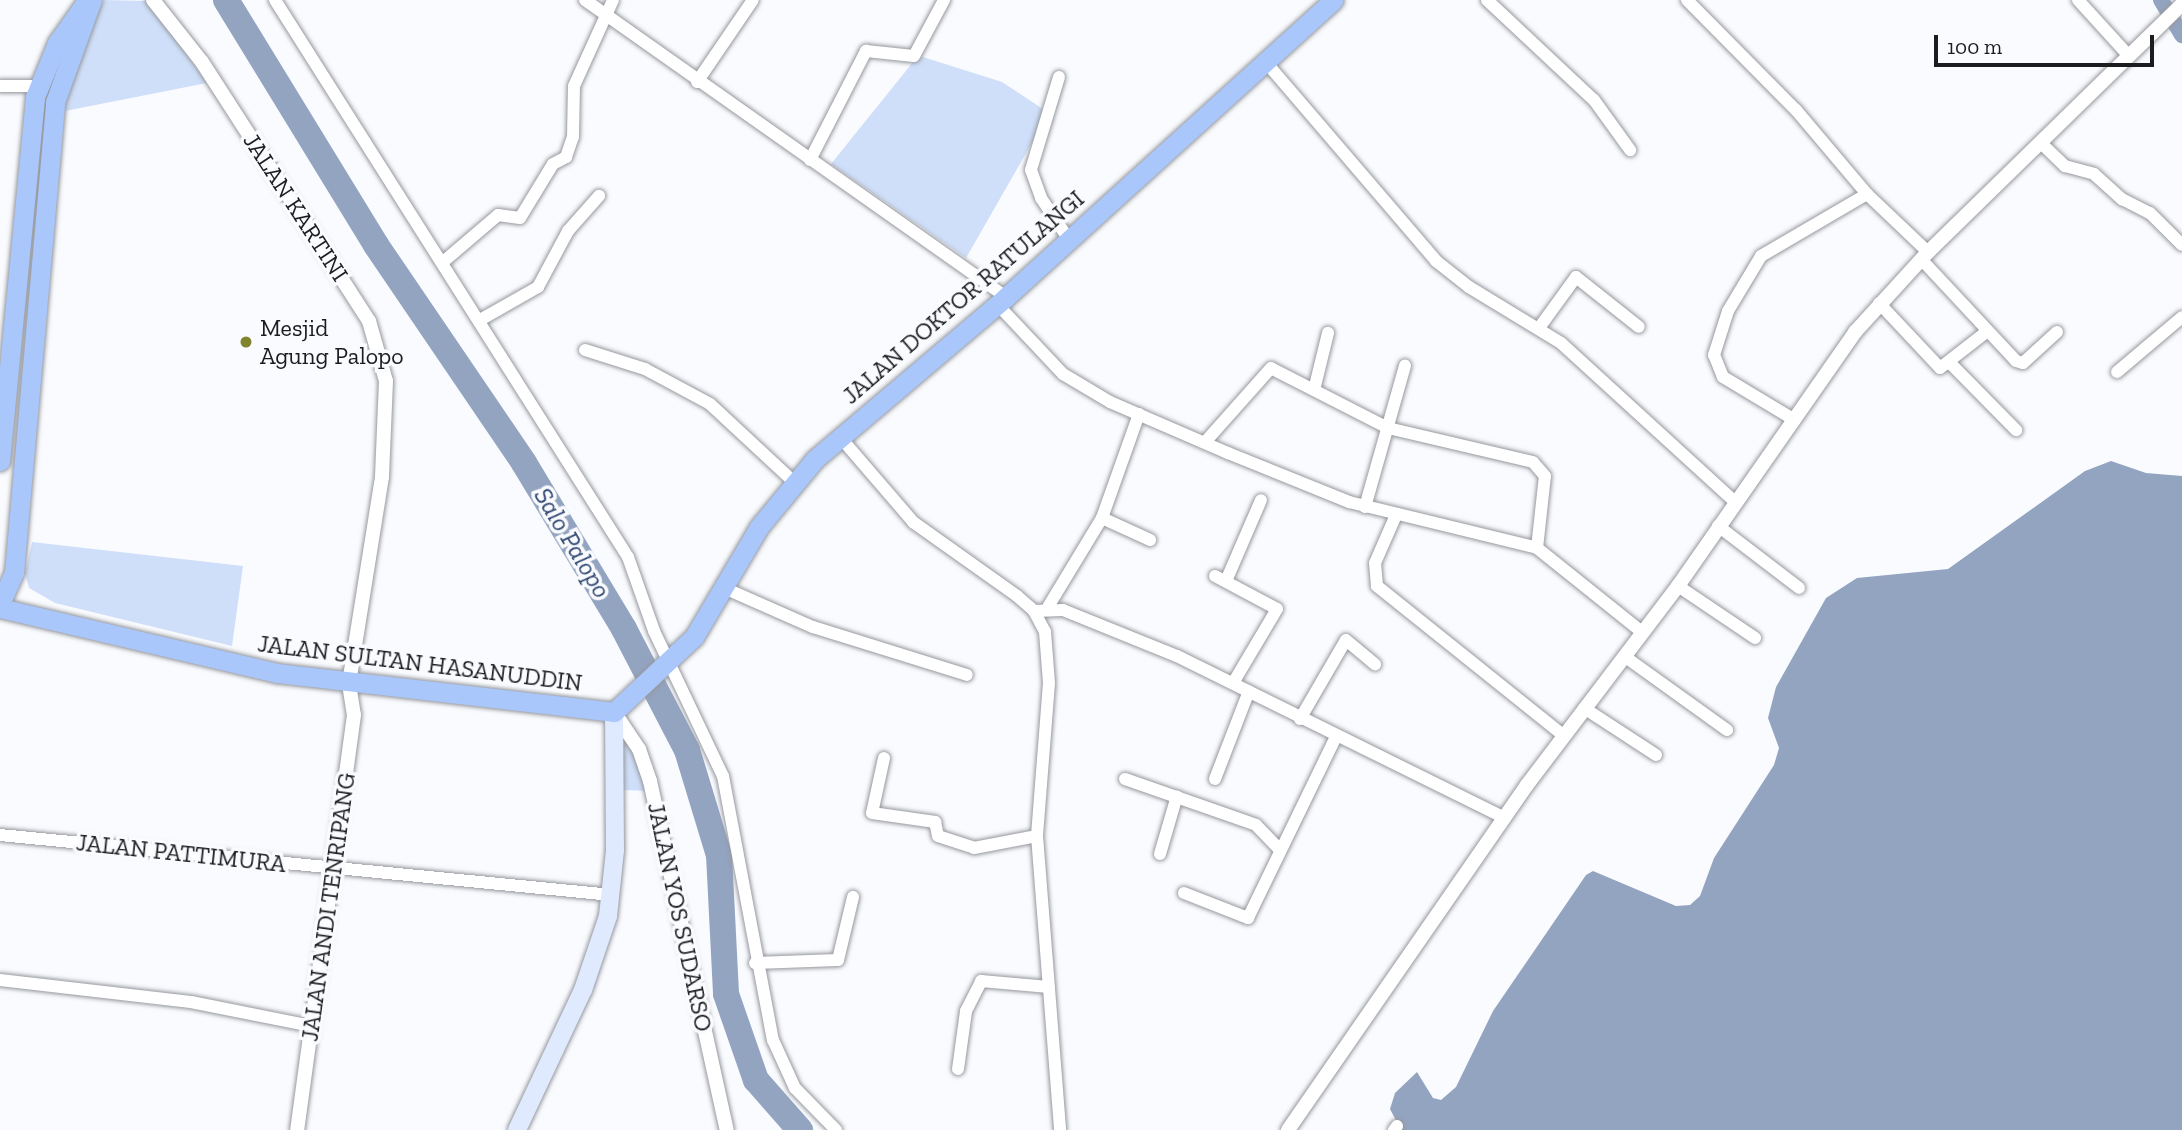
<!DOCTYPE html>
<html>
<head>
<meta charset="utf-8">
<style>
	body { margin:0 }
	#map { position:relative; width:2182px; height:1130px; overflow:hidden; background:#fafbfe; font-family:"Zilla Slab",serif }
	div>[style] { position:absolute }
	.green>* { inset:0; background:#cfdff9 }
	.water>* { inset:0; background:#93a4c1 }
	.canal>* { height:16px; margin:-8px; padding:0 8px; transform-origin:8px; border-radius:8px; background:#93a4c1 }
	.river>* { height:26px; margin:-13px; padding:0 13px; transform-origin:13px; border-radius:13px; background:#93a4c1 }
	.roads { filter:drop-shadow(0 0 2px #95989e) drop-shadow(0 0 2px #95989e) }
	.minor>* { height:12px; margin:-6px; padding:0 6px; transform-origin:6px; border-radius:6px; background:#fff }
	.tertiary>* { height:14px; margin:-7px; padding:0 7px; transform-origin:7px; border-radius:7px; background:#fff }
	.secondary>* { height:18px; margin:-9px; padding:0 9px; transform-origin:9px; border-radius:9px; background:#dfeafe }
	.trunk>* { height:19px; margin:-9.5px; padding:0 9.5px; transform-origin:9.5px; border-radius:9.5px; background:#aac7fc }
	.dots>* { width:19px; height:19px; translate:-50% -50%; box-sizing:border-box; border:4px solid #fafbfe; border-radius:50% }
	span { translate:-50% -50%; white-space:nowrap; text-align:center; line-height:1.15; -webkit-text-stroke:7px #fafbfe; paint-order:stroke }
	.street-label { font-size:24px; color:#1b1c1e }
	.poi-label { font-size:24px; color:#1b1c1e }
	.left { translate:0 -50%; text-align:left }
	.water-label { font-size:26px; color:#314872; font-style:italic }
	.scale { position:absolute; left:1934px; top:35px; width:220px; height:32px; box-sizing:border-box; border:4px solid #1b1c1e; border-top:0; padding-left:9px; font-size:21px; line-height:24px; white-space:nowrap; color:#1b1c1e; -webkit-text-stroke:5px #fafbfe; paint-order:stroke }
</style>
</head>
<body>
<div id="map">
	<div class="green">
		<i style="clip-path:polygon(104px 0,148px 1px,207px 83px,65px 111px,67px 82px)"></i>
		<i style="clip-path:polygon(923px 57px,1002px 82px,1049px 113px,966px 258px,831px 164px,913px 62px)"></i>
		<i style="clip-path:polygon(32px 542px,243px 566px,232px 646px,55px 603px,29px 588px,25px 573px)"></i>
		<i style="clip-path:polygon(624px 742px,633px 746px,650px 791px,622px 790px)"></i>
	</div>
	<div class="water">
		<i style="clip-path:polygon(2111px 461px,2146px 473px,2182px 476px,2182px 1130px,1401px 1130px,1390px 1109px,1395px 1093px,1417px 1072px,1433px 1098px,1441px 1100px,1456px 1087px,1493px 1011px,1586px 875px,1593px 871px,1676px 906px,1690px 905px,1700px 896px,1714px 858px,1774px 765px,1779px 748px,1768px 718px,1776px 687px,1826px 598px,1857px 578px,1948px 569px,2085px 471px)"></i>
	</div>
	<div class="canal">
		<i style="left:2161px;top:0;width:41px;rotate:59deg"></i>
	</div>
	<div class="river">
		<i style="left:226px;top:0;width:287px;rotate:58.5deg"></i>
		<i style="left:376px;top:245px;width:263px;rotate:55.8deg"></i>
		<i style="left:524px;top:463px;width:194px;rotate:58.9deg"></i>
		<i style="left:624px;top:629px;width:136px;rotate:62.5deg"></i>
		<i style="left:687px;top:750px;width:110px;rotate:73.1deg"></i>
		<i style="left:719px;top:855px;width:139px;rotate:87.1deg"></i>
		<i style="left:726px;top:994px;width:91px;rotate:70.8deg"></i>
		<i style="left:756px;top:1080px;width:67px;rotate:48.7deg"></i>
	</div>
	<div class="roads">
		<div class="minor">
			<i style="left:275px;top:0;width:659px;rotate:57.64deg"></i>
			<i style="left:628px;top:557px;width:78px;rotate:70.6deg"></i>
			<i style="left:654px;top:631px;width:161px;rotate:64.6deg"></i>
			<i style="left:723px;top:776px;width:269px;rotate:79.3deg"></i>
			<i style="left:773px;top:1040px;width:53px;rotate:65.4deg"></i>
			<i style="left:795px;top:1088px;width:59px;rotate:45.7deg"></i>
			<i style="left:585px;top:0;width:515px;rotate:35.2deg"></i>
			<i style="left:1487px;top:0;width:146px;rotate:43.1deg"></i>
			<i style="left:1594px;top:100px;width:62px;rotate:54.2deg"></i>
			<i style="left:1687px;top:0;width:155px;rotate:45.3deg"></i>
			<i style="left:1796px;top:110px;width:110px;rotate:49.8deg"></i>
			<i style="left:2078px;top:0;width:76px;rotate:47.7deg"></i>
			<i style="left:1264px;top:60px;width:265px;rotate:49.4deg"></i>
			<i style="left:1436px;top:261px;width:42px;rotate:38.2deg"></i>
			<i style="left:1469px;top:287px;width:108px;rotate:31.3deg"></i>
			<i style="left:1561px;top:343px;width:236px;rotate:42.4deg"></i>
			<i style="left:1059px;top:77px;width:97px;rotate:106.8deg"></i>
			<i style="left:1031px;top:170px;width:30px;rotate:70deg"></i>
			<i style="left:1041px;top:198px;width:48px;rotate:56deg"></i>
			<i style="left:697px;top:82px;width:99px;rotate:-55.7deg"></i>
			<i style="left:0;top:86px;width:37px"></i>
			<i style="left:2040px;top:142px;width:35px;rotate:44deg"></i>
			<i style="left:2065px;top:166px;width:30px;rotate:15deg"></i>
			<i style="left:2094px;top:174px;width:38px;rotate:42deg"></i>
			<i style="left:2122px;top:199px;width:31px;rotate:27deg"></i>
			<i style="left:2150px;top:213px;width:45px;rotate:45deg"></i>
			<i style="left:810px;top:160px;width:123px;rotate:-62.8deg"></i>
			<i style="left:866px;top:51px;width:48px;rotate:5.9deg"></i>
			<i style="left:914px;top:56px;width:64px;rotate:-61.8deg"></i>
			<i style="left:1921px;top:259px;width:139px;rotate:47deg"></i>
			<i style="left:2016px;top:361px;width:7px;rotate:16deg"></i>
			<i style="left:2023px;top:363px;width:46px;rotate:-42.4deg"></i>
			<i style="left:443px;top:262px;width:72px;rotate:-40.5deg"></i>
			<i style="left:498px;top:215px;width:22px;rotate:8deg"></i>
			<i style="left:520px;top:218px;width:63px;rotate:-58.6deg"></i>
			<i style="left:553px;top:164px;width:15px;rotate:-28deg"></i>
			<i style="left:566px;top:157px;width:21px;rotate:-71deg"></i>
			<i style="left:573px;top:137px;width:51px;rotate:-88.9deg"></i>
			<i style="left:574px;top:86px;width:94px;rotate:-65.6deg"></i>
			<i style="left:1879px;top:303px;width:89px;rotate:46.8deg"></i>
			<i style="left:1940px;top:368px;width:57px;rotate:-37.9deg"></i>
			<i style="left:997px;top:304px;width:96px;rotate:46.7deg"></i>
			<i style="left:1063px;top:374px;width:55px;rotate:30.8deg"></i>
			<i style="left:1110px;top:402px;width:129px;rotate:23.4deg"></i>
			<i style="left:1228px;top:453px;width:131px;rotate:22deg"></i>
			<i style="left:1349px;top:502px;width:194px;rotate:13.7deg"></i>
			<i style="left:1537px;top:548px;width:72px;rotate:-83.7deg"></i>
			<i style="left:1545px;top:476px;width:18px;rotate:-131deg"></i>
			<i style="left:1533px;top:462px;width:149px;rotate:-166.8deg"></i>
			<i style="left:1388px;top:428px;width:131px;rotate:-152.9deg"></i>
			<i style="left:1271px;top:368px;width:99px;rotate:131.7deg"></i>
			<i style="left:480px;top:320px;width:67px;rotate:-29.6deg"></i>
			<i style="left:538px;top:287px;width:64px;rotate:-61.8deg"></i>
			<i style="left:568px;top:231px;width:47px;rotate:-48.5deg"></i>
			<i style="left:1539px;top:328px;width:63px;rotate:-54deg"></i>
			<i style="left:1576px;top:277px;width:80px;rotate:38.4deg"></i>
			<i style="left:585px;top:350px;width:63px;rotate:17.6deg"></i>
			<i style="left:645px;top:369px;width:74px;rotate:28.3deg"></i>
			<i style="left:710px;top:404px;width:113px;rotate:42.9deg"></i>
			<i style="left:1951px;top:364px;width:93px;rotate:45.4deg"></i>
			<i style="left:2117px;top:372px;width:85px;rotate:-40.2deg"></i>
			<i style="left:1314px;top:390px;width:59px;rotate:-76.2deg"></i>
			<i style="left:1139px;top:414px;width:110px;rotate:109.6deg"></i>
			<i style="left:1102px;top:518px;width:53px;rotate:24.6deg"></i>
			<i style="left:1793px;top:419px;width:82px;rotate:-149deg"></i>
			<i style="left:1723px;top:377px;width:24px;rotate:-112deg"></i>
			<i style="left:1714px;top:355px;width:46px;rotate:-72.3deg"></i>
			<i style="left:1728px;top:311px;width:64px;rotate:-59deg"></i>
			<i style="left:1761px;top:256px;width:123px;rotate:-30.3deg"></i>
			<i style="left:1867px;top:194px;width:84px;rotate:43.6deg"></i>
			<i style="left:840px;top:437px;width:112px;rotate:49.3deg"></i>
			<i style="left:913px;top:522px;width:128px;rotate:35.4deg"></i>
			<i style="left:1017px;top:596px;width:23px;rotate:41deg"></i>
			<i style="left:1034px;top:611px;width:24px;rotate:62deg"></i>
			<i style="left:1045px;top:632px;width:51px;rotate:85.5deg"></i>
			<i style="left:1049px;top:683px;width:153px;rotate:94.5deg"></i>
			<i style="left:1037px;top:836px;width:295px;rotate:85.5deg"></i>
			<i style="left:1365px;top:507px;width:147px;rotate:-74.2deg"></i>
			<i style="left:1396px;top:515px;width:52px;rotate:113.6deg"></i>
			<i style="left:1375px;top:563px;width:23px;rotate:85deg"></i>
			<i style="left:1377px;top:586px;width:238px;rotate:38.7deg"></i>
			<i style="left:1718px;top:526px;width:102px;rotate:37.4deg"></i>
			<i style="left:1537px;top:548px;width:134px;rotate:38.7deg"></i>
			<i style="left:1215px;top:576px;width:70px;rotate:28deg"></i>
			<i style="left:1277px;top:609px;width:86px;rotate:120.7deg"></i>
			<i style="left:1226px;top:581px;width:88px;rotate:-66.6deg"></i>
			<i style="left:1678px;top:586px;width:93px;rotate:34deg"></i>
			<i style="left:724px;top:588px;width:97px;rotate:23.7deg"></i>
			<i style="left:813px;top:627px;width:161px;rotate:17.3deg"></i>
			<i style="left:1048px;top:607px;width:104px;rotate:-58.8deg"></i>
			<i style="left:1034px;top:611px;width:29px;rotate:-2deg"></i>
			<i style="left:1063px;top:610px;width:123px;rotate:22deg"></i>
			<i style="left:1177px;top:656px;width:366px;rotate:26.3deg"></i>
			<i style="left:1624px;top:656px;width:127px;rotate:35.7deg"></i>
			<i style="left:1584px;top:708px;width:86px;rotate:33.1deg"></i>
			<i style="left:1300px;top:719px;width:91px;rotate:-59.8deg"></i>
			<i style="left:1346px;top:640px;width:38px;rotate:40deg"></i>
			<i style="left:884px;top:758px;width:56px;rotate:102.3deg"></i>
			<i style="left:872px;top:813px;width:64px;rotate:8.1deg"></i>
			<i style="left:935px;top:822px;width:14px;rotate:78deg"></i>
			<i style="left:938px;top:836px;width:38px;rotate:18deg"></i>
			<i style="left:974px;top:848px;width:64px;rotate:-10.8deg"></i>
			<i style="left:1125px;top:779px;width:139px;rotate:19.3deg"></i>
			<i style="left:1256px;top:825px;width:33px;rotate:46deg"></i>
			<i style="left:1215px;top:779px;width:94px;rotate:-68.9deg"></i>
			<i style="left:0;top:835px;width:615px;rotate:5.6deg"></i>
			<i style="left:1160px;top:854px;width:60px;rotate:-73.7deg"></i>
			<i style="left:1184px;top:893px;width:69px;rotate:21.3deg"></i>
			<i style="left:1248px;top:918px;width:201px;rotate:-64.1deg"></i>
			<i style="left:755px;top:963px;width:83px;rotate:-2.1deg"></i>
			<i style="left:838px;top:960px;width:65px;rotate:-76.6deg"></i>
			<i style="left:0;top:980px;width:192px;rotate:6.6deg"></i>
			<i style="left:191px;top:1002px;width:122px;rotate:11.3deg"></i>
			<i style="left:958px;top:1069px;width:59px;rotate:-82.1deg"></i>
			<i style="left:966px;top:1011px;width:34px;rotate:-63deg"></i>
			<i style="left:981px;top:981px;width:68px;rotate:5deg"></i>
			<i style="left:1394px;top:1130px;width:5px;rotate:-53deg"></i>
		</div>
		<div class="tertiary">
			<i style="left:153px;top:0;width:79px;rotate:51.7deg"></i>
			<i style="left:202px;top:62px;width:308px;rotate:57.2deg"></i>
			<i style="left:369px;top:321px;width:62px;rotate:74.2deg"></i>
			<i style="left:386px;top:381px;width:96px;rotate:92.4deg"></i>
			<i style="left:382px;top:477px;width:210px;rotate:99.1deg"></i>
			<i style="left:349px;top:684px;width:31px;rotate:81deg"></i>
			<i style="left:354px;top:715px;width:419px;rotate:97.8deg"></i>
			<i style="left:614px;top:712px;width:45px;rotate:56deg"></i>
			<i style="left:639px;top:749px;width:34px;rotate:71deg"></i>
			<i style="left:650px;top:781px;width:357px;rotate:77.6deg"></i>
			<i style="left:1288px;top:1130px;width:420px;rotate:-55.3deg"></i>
			<i style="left:1527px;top:785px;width:250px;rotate:-52.8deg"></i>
			<i style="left:1678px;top:586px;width:310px;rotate:-55.1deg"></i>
			<i style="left:1855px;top:332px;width:108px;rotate:-47.6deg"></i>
			<i style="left:1928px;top:252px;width:355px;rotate:-44.3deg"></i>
		</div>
		<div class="secondary">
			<i style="left:517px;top:1130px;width:155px;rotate:-64.8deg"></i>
			<i style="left:583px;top:990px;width:78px;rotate:-71.3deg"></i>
			<i style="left:608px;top:916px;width:66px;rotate:-83.9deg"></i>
			<i style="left:615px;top:850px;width:138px;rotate:-90.4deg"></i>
		</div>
		<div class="trunk">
			<i style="left:0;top:461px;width:366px;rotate:-84.5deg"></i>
			<i style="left:35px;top:97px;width:58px;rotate:-67.8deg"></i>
			<i style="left:57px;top:43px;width:50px;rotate:-54.7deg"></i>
			<i style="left:0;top:604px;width:34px;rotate:-66deg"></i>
			<i style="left:14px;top:573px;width:473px;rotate:-85deg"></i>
			<i style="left:55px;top:102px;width:109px;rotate:-70.1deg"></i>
			<i style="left:0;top:608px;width:285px;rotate:13.2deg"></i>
			<i style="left:277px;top:673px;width:339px;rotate:6.6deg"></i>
			<i style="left:614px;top:712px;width:110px;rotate:-43.2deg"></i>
			<i style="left:694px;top:637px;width:128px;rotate:-59.4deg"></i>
			<i style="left:759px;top:527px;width:88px;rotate:-50.5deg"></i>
			<i style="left:815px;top:459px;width:250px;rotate:-40.3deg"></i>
			<i style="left:1006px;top:297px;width:442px;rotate:-42.2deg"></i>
		</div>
	</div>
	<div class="dots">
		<i style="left:246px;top:342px;background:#81842e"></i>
	</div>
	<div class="street-label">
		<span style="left:296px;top:207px;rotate:57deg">JALAN KARTINI</span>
		<span style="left:963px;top:297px;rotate:-41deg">JALAN DOKTOR RATULANGI</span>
		<span style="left:420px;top:663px;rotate:7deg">JALAN SULTAN HASANUDDIN</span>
		<span style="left:181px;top:853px;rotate:6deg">JALAN PATTIMURA</span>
		<span style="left:328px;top:907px;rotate:-82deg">JALAN ANDI TENRIPANG</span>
		<span style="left:680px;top:917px;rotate:78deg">JALAN YOS SUDARSO</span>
	</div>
	<div class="poi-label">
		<span class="left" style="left:260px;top:342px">Mesjid<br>Agung Palopo</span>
	</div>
	<div class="water-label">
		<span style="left:572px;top:543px;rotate:59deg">Salo Palopo</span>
	</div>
	<div class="scale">100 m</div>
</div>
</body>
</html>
